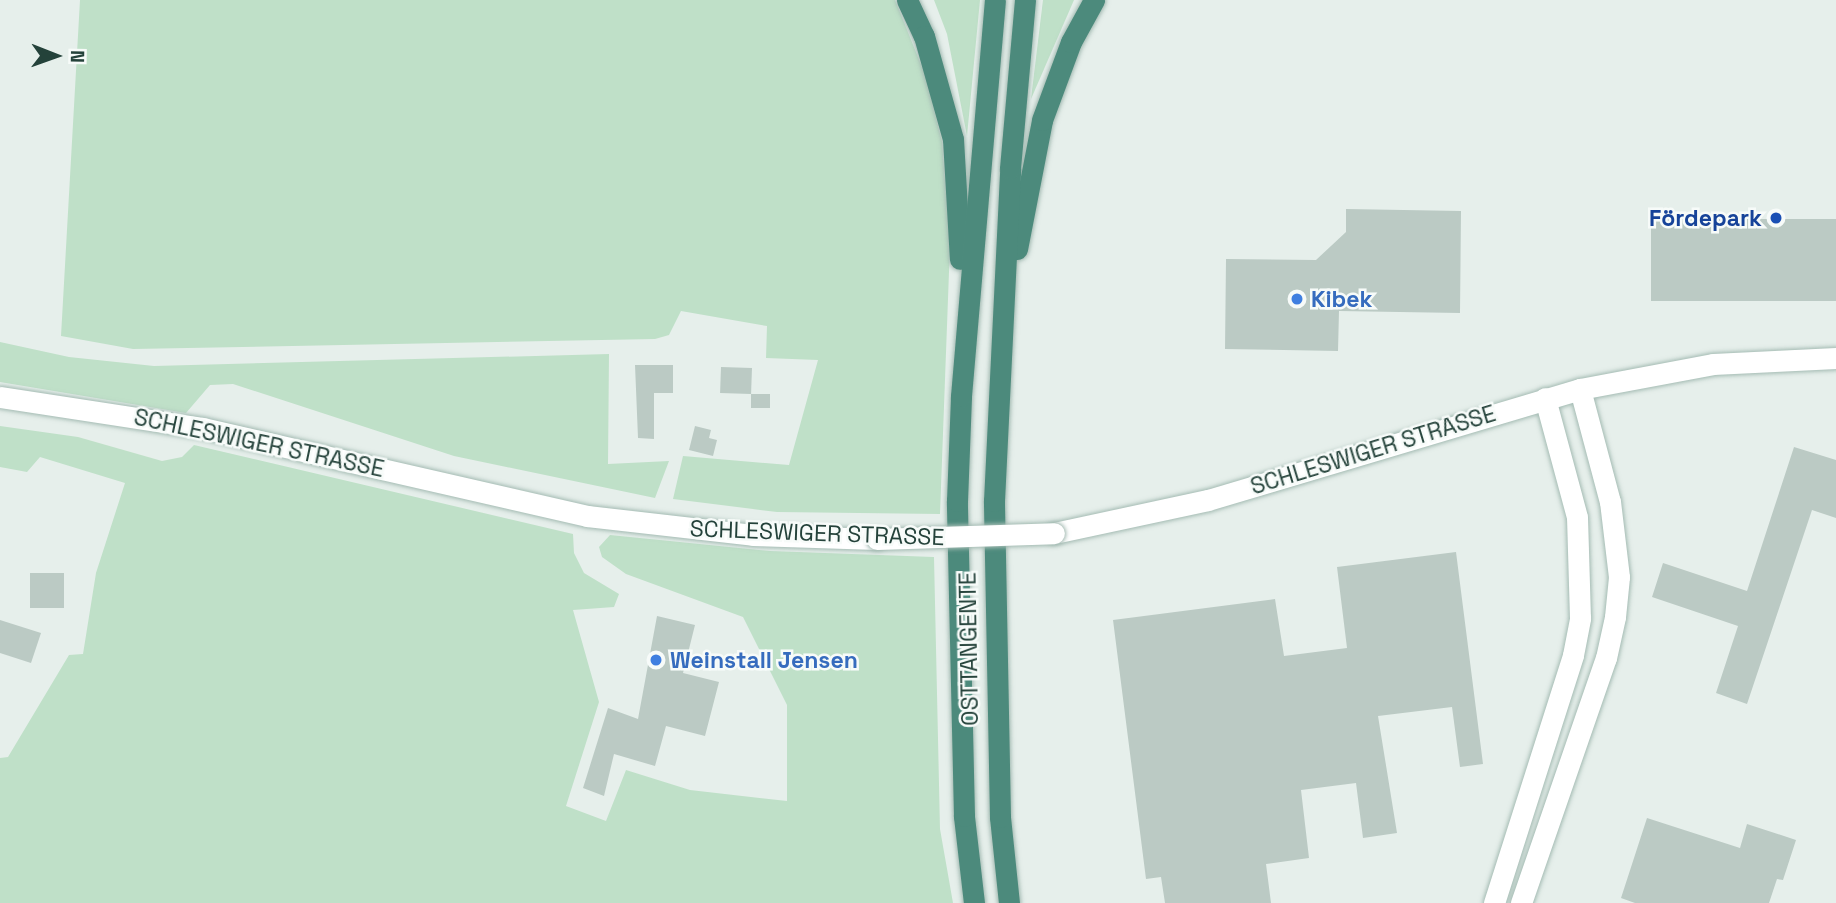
<!DOCTYPE html>
<html>
<head>
<meta charset="utf-8">
<style>
	body { margin:0 }
	#map { position:relative; width:1836px; height:903px; overflow:hidden; background:#e6efeb; font-family:"Space Grotesk",sans-serif }
	div>[style] { position:absolute }
	.green>* { inset:0; background:#bfe0c8 }
	.building>* { inset:0; background:#bbcac4; transform-origin:0 0 }
	.roads { filter:drop-shadow(0 0 2px #a4bbb3) drop-shadow(0 0 2px #a4bbb3) }
	.secondary>* { height:21px; margin:-10.5px; padding:0 10.5px; transform-origin:10.5px; border-radius:10.5px; background:#fff }
	.trunk>* { height:21px; margin:-10.5px; padding:0 10.5px; transform-origin:10.5px; border-radius:10.5px; background:#4c8a7c }
	.bridges { filter:drop-shadow(0 0 2px #a4bbb3) drop-shadow(0 0 2px #a4bbb3) }
	.secondary-bridge>* { height:21px; margin:-10.5px; padding:0 10.5px; transform-origin:10.5px; border-radius:10.5px; background:#fff }
	.dots>* { width:19px; height:19px; translate:-50% -50%; box-sizing:border-box; border:4px solid #f7fbf9; border-radius:50% }
	span { translate:-50% -50%; white-space:nowrap; text-align:center; line-height:1.15; -webkit-text-stroke:5px #f7fbf9; paint-order:stroke }
	.transit-label { font-size:23px; color:#164399; font-weight:700 }
	.right { translate:-100% -50%; text-align:right }
	.shop-label { font-size:23px; color:#366cbe; font-weight:700 }
	.left { translate:0 -50%; text-align:left }
	.street-label { font-size:23px; color:#24423a }
	.north { position:absolute; left:21px; top:21px; width:70px; height:70px; -webkit-text-stroke:5px #f7fbf9; paint-order:stroke; rotate:91deg; font-size:19px; font-weight:700; line-height:28px; text-align:center; color:#24423a }
	.north::after { content:''; display:block; margin:auto; width:24px; height:32px; background:#24423a; clip-path:polygon(50% 0,100% 100%,50% 72%,0 100%) }
</style>
</head>
<body>
<div id="map">
	<div class="green">
		<i style="clip-path:polygon(80px 0,895px 0,926px 77px,942px 142px,950px 245px,940px 514px,777px 512px,673px 499px,683px 456px,789px 465px,818px 360px,766px 358px,767px 326px,681px 311px,669px 335px,655px 339px,133px 349px,61px 336px)"></i>
		<i style="clip-path:polygon(934px 0,980px 0,967px 136px,947px 34px)"></i>
		<i style="clip-path:polygon(1043px 0,1074px 0,1031px 99px)"></i>
		<i style="clip-path:polygon(0 342px,69px 357px,154px 366px,609px 354px,608px 464px,669px 461px,655px 498px,454px 456px,233px 384px,210px 385px,186px 413px,0 382px)"></i>
		<i style="clip-path:polygon(0 426px,78px 437px,162px 461px,182px 457px,194px 445px,573px 534px,574px 553px,584px 573px,619px 594px,614px 607px,573px 610px,599px 702px,566px 806px,606px 821px,626px 770px,690px 790px,787px 801px,787px 705px,743px 617px,626px 574px,602px 557px,599px 547px,610px 535px,770px 551px,934px 557px,940px 829px,953px 903px,0 903px,0 758px,8px 757px,69px 655px,83px 654px,96px 573px,125px 483px,40px 457px,27px 472px,0 467px)"></i>
	</div>
	<div class="building">
		<i style="clip-path:polygon(1346px 209px,1461px 211px,1460px 313px,1339px 311px,1338px 351px,1225px 349px,1226px 259px,1316px 260px,1346px 232px)"></i>
		<i style="left:1836px;top:219px;width:82px;height:185px;rotate:90deg"></i>
		<i style="clip-path:polygon(635px 365px,673px 365px,673px 393px,654px 393px,654px 439px,638px 438px)"></i>
		<i style="left:721px;top:367px;width:31px;height:26px;rotate:2deg"></i>
		<i style="left:751px;top:394px;width:19px;height:14px"></i>
		<i style="clip-path:polygon(695px 426px,711px 430px,709px 438px,717px 440px,713px 456px,689px 450px)"></i>
		<i style="clip-path:polygon(1794px 447px,1836px 460px,1836px 518px,1812px 510px,1747px 704px,1716px 693px,1738px 626px,1652px 597px,1663px 563px,1747px 591px)"></i>
		<i style="clip-path:polygon(1456px 552px,1483px 764px,1460px 767px,1452px 707px,1378px 716px,1397px 833px,1363px 838px,1356px 783px,1301px 790px,1309px 858px,1266px 864px,1271px 903px,1165px 903px,1161px 877px,1146px 879px,1113px 620px,1275px 599px,1284px 656px,1347px 648px,1337px 567px)"></i>
		<i style="left:30px;top:573px;width:34px;height:35px"></i>
		<i style="clip-path:polygon(657px 616px,695px 625px,683px 673px,719px 682px,705px 736px,666px 726px,655px 766px,614px 754px,604px 796px,583px 788px,608px 708px,638px 719px)"></i>
		<i style="clip-path:polygon(0 620px,41px 633px,31px 663px,0 653px)"></i>
		<i style="clip-path:polygon(1647px 818px,1740px 848px,1747px 824px,1796px 840px,1783px 880px,1777px 879px,1769px 903px,1635px 903px,1621px 898px)"></i>
	</div>
	<div class="roads">
		<div class="secondary">
			<i style="left:0;top:397px;width:205px;rotate:8.7deg"></i>
			<i style="left:203px;top:428px;width:394px;rotate:12.9deg"></i>
			<i style="left:587px;top:516px;width:167px;rotate:6.5deg"></i>
			<i style="left:753px;top:535px;width:124px;rotate:1.8deg"></i>
			<i style="left:1054px;top:533px;width:157px;rotate:-12.1deg"></i>
			<i style="left:1208px;top:500px;width:388px;rotate:-16.6deg"></i>
			<i style="left:1580px;top:389px;width:135px;rotate:-10.6deg"></i>
			<i style="left:1713px;top:364px;width:123px;rotate:-2.8deg"></i>
			<i style="left:1494px;top:903px;width:260px;rotate:-72.3deg"></i>
			<i style="left:1573px;top:655px;width:38px;rotate:-79deg"></i>
			<i style="left:1580px;top:618px;width:101px;rotate:-91.7deg"></i>
			<i style="left:1577px;top:517px;width:123px;rotate:-105.1deg"></i>
			<i style="left:1521px;top:903px;width:259px;rotate:-70.9deg"></i>
			<i style="left:1606px;top:658px;width:42px;rotate:-77.6deg"></i>
			<i style="left:1615px;top:617px;width:40px;rotate:-84.3deg"></i>
			<i style="left:1619px;top:577px;width:76px;rotate:-96.8deg"></i>
			<i style="left:1610px;top:502px;width:117px;rotate:-104.9deg"></i>
		</div>
		<div class="trunk">
			<i style="left:907px;top:0;width:40px;rotate:65deg"></i>
			<i style="left:924px;top:36px;width:107px;rotate:74.3deg"></i>
			<i style="left:953px;top:139px;width:120px;rotate:86.7deg"></i>
			<i style="left:1017px;top:249px;width:131px;rotate:-79deg"></i>
			<i style="left:1042px;top:120px;width:83px;rotate:-69.6deg"></i>
			<i style="left:1071px;top:42px;width:48px;rotate:-61.3deg"></i>
			<i style="left:974px;top:903px;width:88px;rotate:-96.6deg"></i>
			<i style="left:964px;top:816px;width:315px;rotate:-91.3deg"></i>
			<i style="left:957px;top:501px;width:105px;rotate:-87.8deg"></i>
			<i style="left:961px;top:396px;width:397px;rotate:-85.1deg"></i>
			<i style="left:1009px;top:903px;width:86px;rotate:-96deg"></i>
			<i style="left:1000px;top:817px;width:316px;rotate:-91.1deg"></i>
			<i style="left:994px;top:501px;width:333px;rotate:-87.2deg"></i>
			<i style="left:1010px;top:168px;width:169px;rotate:-84.9deg"></i>
		</div>
	</div>
	<div class="bridges">
		<div class="secondary-bridge">
			<i style="left:877px;top:539px;width:177px;rotate:-1.9deg"></i>
		</div>
	</div>
	<div class="dots">
		<i style="left:1776px;top:218px;background:#1a4fb4"></i>
		<i style="left:1297px;top:299px;background:#3f7fe0"></i>
		<i style="left:656px;top:660px;background:#3f7fe0"></i>
	</div>
	<div class="transit-label">
		<span class="right" style="left:1762px;top:218px">Fördepark</span>
	</div>
	<div class="shop-label">
		<span class="left" style="left:1311px;top:299px">Kibek</span>
		<span class="left" style="left:670px;top:660px">Weinstall Jensen</span>
	</div>
	<div class="street-label">
		<span style="left:259px;top:443px;rotate:12deg">SCHLESWIGER STRASSE</span>
		<span style="left:1373px;top:450px;rotate:-17deg">SCHLESWIGER STRASSE</span>
		<span style="left:817px;top:533px;rotate:2deg">SCHLESWIGER STRASSE</span>
		<span style="left:969px;top:649px;rotate:-91deg">OSTTANGENTE</span>
	</div>
	<div class="north">N</div>
</div>
</body>
</html>
